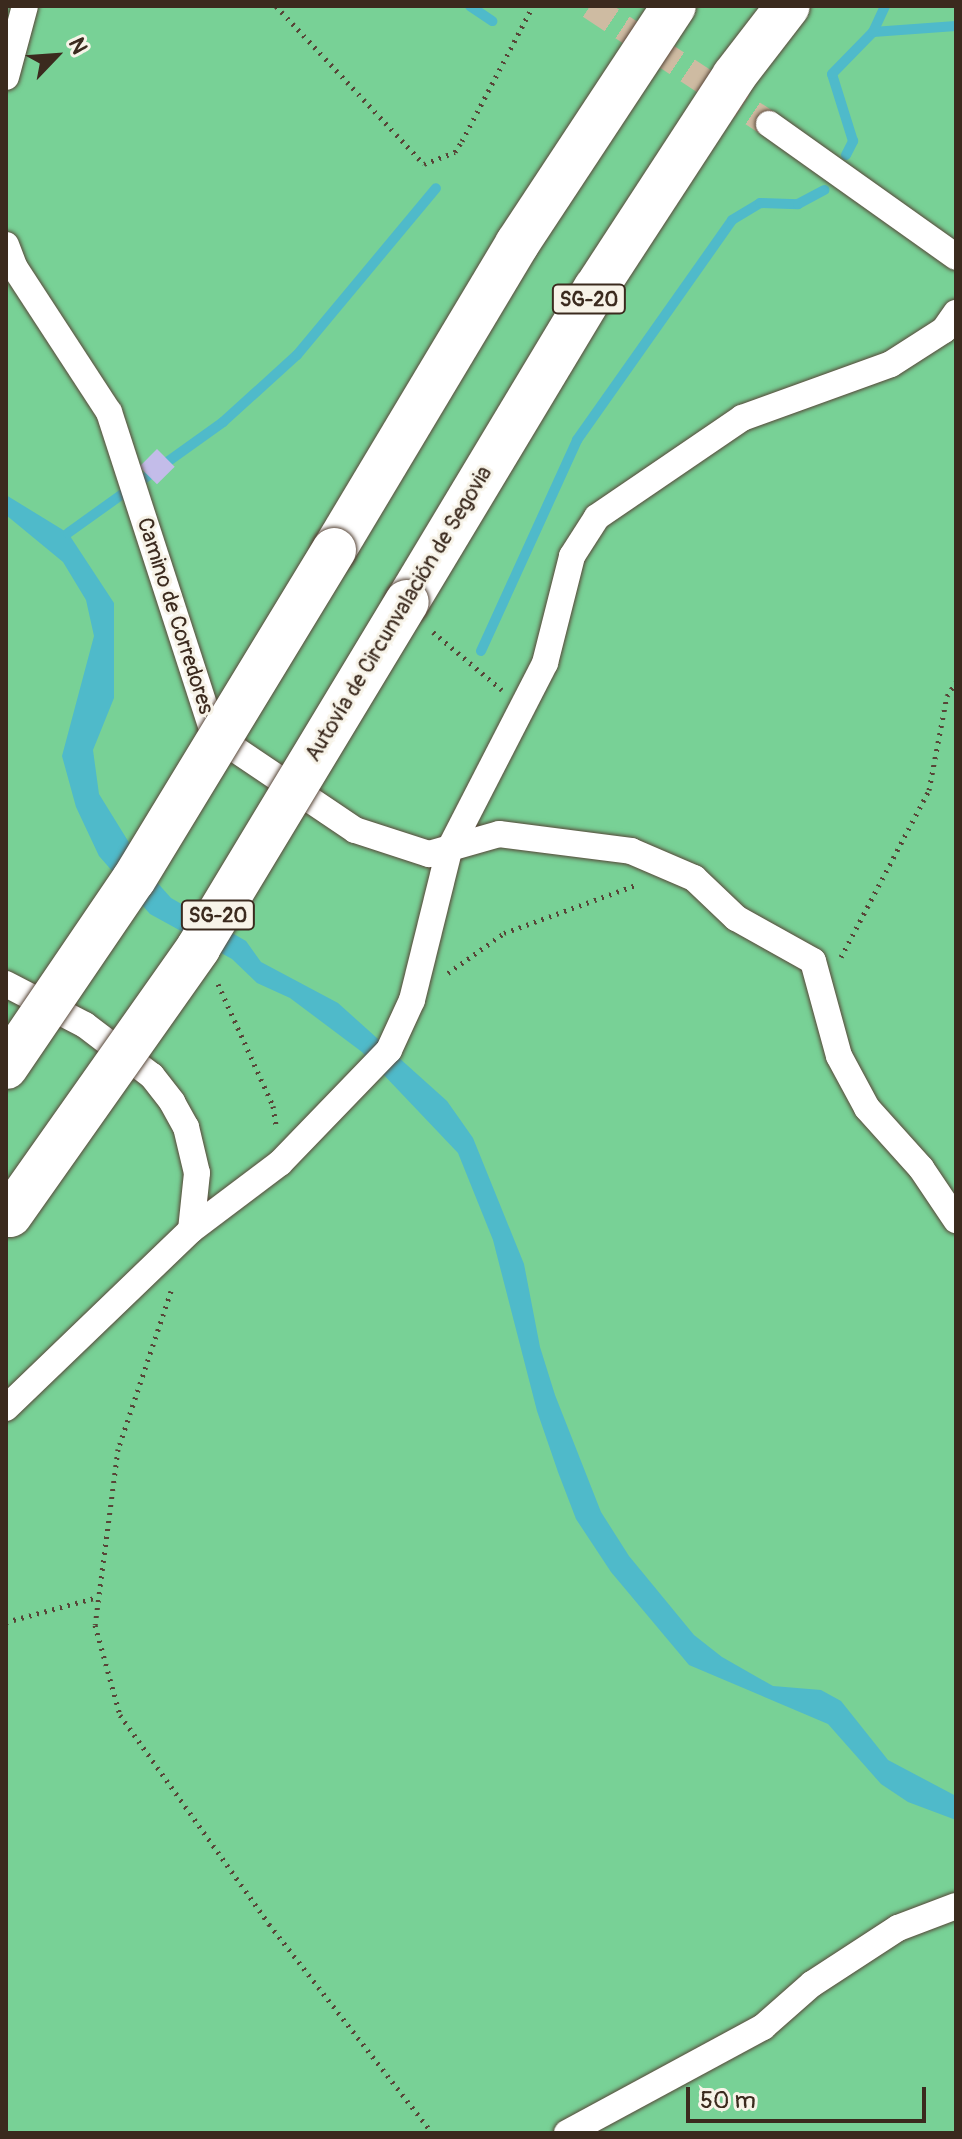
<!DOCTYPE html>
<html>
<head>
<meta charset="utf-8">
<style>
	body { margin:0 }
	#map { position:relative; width:962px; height:2139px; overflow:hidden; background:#f3dfc3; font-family:Pangolin,sans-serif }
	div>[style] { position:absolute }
	.green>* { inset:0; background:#78d196; transform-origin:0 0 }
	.water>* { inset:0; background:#4fbaca }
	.stream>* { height:10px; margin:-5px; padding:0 5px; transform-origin:5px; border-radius:5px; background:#4fbaca }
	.building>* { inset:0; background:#c3bce9; transform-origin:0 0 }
	.minor-tunnel>* { height:26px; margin-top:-13px; transform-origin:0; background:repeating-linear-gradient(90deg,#cebba2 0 26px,transparent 0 39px) }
	.path>* { height:5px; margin-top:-2.5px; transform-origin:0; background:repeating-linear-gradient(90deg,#574537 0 2px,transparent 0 8px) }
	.roads { filter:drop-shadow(0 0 2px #574537) drop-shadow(0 0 2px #574537) }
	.minor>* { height:26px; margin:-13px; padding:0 13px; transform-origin:13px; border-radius:13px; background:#fff }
	.motorway>* { height:44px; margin:-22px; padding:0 22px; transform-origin:22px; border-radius:22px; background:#fff }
	.bridges { filter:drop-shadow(0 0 2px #574537) drop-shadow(0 0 2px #574537) }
	.motorway-bridge>* { height:44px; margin:-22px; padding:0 22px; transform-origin:22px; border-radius:22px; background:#fff }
	span { translate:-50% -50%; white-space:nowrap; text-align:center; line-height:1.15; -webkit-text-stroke:6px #f7f3e8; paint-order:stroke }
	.shield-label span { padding:2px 6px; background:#f7f3e8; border:2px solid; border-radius:6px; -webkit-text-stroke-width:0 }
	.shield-label { font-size:20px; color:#3b2a1e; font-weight:700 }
	.street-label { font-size:22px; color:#3b2a1e }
	.frame { position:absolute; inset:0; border:8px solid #3b2a1e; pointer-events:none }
	.north { position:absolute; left:16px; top:16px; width:80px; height:80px; -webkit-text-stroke:6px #f7f3e8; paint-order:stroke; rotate:65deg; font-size:22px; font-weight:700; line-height:32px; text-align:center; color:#3b2a1e }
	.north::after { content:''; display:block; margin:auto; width:28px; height:36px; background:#3b2a1e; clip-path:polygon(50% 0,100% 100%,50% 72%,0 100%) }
	.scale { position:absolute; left:686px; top:2087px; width:240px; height:36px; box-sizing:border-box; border:4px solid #3b2a1e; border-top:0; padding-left:10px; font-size:24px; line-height:28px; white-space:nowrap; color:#3b2a1e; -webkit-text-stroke:6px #f7f3e8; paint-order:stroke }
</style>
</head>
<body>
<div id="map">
	<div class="green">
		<i style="left:6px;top:6px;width:950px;height:2127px"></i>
	</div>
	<div class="water">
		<i style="clip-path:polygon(6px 495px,68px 533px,114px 603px,114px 698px,93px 750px,99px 794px,146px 870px,171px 898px,246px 941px,261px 962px,338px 1003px,447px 1101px,473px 1138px,524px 1264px,540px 1347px,555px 1395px,601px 1512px,629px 1556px,694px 1635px,722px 1657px,773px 1686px,821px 1690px,841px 1701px,888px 1760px,956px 1796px,956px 1820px,908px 1802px,881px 1784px,828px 1724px,689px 1665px,611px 1572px,576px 1519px,558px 1472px,537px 1411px,493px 1240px,458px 1153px,362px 1052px,290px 998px,257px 983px,232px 959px,150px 914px,99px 856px,76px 807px,62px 756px,94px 636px,86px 600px,63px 562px,6px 515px)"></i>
	</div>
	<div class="stream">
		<i style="left:470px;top:6px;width:27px;rotate:34deg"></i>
		<i style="left:873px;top:32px;width:83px;rotate:-4.1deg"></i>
		<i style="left:846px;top:155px;width:16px;rotate:-63deg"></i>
		<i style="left:853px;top:141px;width:70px;rotate:-107.4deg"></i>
		<i style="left:832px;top:74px;width:59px;rotate:-45.7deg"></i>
		<i style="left:873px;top:32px;width:29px;rotate:-65deg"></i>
		<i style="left:68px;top:533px;width:191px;rotate:-35.6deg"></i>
		<i style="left:223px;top:422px;width:100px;rotate:-42.2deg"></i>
		<i style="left:297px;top:355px;width:217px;rotate:-50.2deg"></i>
		<i style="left:481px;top:651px;width:232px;rotate:-65.5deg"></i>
		<i style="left:577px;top:440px;width:269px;rotate:-54.8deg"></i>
		<i style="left:732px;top:220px;width:33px;rotate:-31deg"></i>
		<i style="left:760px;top:203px;width:38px;rotate:2deg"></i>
		<i style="left:798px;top:204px;width:30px;rotate:-28deg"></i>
	</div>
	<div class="building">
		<i style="left:157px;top:449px;width:25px;height:25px;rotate:45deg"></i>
	</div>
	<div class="minor-tunnel">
		<i style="left:590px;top:6px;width:214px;rotate:33.4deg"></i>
	</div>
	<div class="path">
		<i style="left:276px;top:6px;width:216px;rotate:46.9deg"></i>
		<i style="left:424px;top:164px;width:33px;rotate:-21deg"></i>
		<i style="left:455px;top:152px;width:13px;rotate:-58deg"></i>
		<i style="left:462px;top:141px;width:153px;rotate:-62.3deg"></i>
		<i style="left:433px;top:632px;width:90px;rotate:40deg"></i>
		<i style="left:841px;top:957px;width:189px;rotate:-62.2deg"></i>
		<i style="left:929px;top:790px;width:96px;rotate:-79.2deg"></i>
		<i style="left:947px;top:696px;width:17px;rotate:-57deg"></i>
		<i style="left:448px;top:973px;width:69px;rotate:-35.5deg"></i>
		<i style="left:504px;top:933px;width:140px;rotate:-20deg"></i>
		<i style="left:218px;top:984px;width:134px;rotate:65.7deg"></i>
		<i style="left:273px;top:1106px;width:20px;rotate:81deg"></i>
		<i style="left:171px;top:1291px;width:167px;rotate:108.5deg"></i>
		<i style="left:118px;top:1449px;width:177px;rotate:97.4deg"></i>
		<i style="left:95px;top:1625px;width:93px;rotate:74.5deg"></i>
		<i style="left:120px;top:1715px;width:257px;rotate:54.5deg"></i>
		<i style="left:269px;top:1924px;width:265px;rotate:52deg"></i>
		<i style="left:6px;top:1622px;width:95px;rotate:-15.2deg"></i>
	</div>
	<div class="roads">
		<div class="minor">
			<i style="left:6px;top:77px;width:73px;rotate:-75deg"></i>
			<i style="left:769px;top:124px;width:229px;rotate:35.4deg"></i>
			<i style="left:6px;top:245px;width:25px;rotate:69deg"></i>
			<i style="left:15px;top:268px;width:172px;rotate:56.9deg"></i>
			<i style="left:109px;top:412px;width:340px;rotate:72deg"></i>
			<i style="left:214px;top:735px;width:170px;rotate:34deg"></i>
			<i style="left:355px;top:830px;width:78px;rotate:18deg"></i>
			<i style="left:429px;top:854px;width:73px;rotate:-15.9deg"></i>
			<i style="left:499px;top:834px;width:133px;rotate:7.3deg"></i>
			<i style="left:631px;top:851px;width:69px;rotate:23.2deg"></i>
			<i style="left:694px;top:878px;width:58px;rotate:43.6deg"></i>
			<i style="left:736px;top:918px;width:88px;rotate:29.2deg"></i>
			<i style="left:813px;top:961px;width:98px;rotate:74.7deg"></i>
			<i style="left:839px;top:1056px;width:59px;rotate:61.7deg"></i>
			<i style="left:867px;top:1108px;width:81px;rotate:48deg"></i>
			<i style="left:921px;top:1168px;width:63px;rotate:56.1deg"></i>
			<i style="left:6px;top:984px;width:89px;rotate:27.4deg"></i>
			<i style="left:85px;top:1025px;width:84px;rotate:37.3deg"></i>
			<i style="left:152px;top:1076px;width:33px;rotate:52deg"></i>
			<i style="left:172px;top:1102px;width:29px;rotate:61deg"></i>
			<i style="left:186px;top:1127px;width:47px;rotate:76.6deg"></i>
			<i style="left:197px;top:1173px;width:57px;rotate:96deg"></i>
			<i style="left:6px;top:1408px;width:257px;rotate:-43.9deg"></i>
			<i style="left:191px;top:1230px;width:111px;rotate:-37deg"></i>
			<i style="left:280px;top:1163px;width:157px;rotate:-46deg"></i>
			<i style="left:389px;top:1050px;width:55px;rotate:-65.3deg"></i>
			<i style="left:412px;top:1000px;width:154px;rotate:-76.1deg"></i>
			<i style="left:449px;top:850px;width:210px;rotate:-62.8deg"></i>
			<i style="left:545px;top:663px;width:110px;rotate:-75.8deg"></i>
			<i style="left:572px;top:556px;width:46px;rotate:-57.3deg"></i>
			<i style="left:597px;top:517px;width:176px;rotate:-34.3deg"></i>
			<i style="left:742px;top:418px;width:158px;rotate:-19.9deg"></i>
			<i style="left:891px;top:364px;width:63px;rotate:-32.7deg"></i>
			<i style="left:944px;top:330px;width:21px;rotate:-55deg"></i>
			<i style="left:567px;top:2133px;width:223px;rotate:-28.4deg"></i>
			<i style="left:763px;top:2027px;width:65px;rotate:-41.3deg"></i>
			<i style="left:812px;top:1984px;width:103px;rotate:-33.1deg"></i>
			<i style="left:898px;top:1928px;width:62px;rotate:-20.8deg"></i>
		</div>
		<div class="motorway">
			<i style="left:334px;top:550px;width:357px;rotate:-59.1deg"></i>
			<i style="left:517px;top:244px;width:285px;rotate:-56.6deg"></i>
			<i style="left:407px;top:602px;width:366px;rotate:-59deg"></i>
			<i style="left:596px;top:288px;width:253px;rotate:-56.9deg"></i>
			<i style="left:734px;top:76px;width:88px;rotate:-52.4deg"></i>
		</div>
	</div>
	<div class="bridges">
		<div class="motorway-bridge">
			<i style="left:6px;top:1067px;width:227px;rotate:-55.8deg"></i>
			<i style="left:134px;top:879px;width:385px;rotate:-58.7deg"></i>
			<i style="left:10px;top:1215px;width:327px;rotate:-54.8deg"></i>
			<i style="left:198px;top:948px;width:404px;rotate:-58.9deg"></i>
		</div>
	</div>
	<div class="shield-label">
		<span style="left:589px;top:299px">SG-20</span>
		<span style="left:218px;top:915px">SG-20</span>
	</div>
	<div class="street-label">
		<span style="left:399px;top:614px;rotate:-59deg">Autovía de Circunvalación de Segovia</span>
		<span style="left:175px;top:616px;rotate:72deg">Camino de Corredores</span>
	</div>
	<div class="frame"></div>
	<div class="north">N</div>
	<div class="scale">50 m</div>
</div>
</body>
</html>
